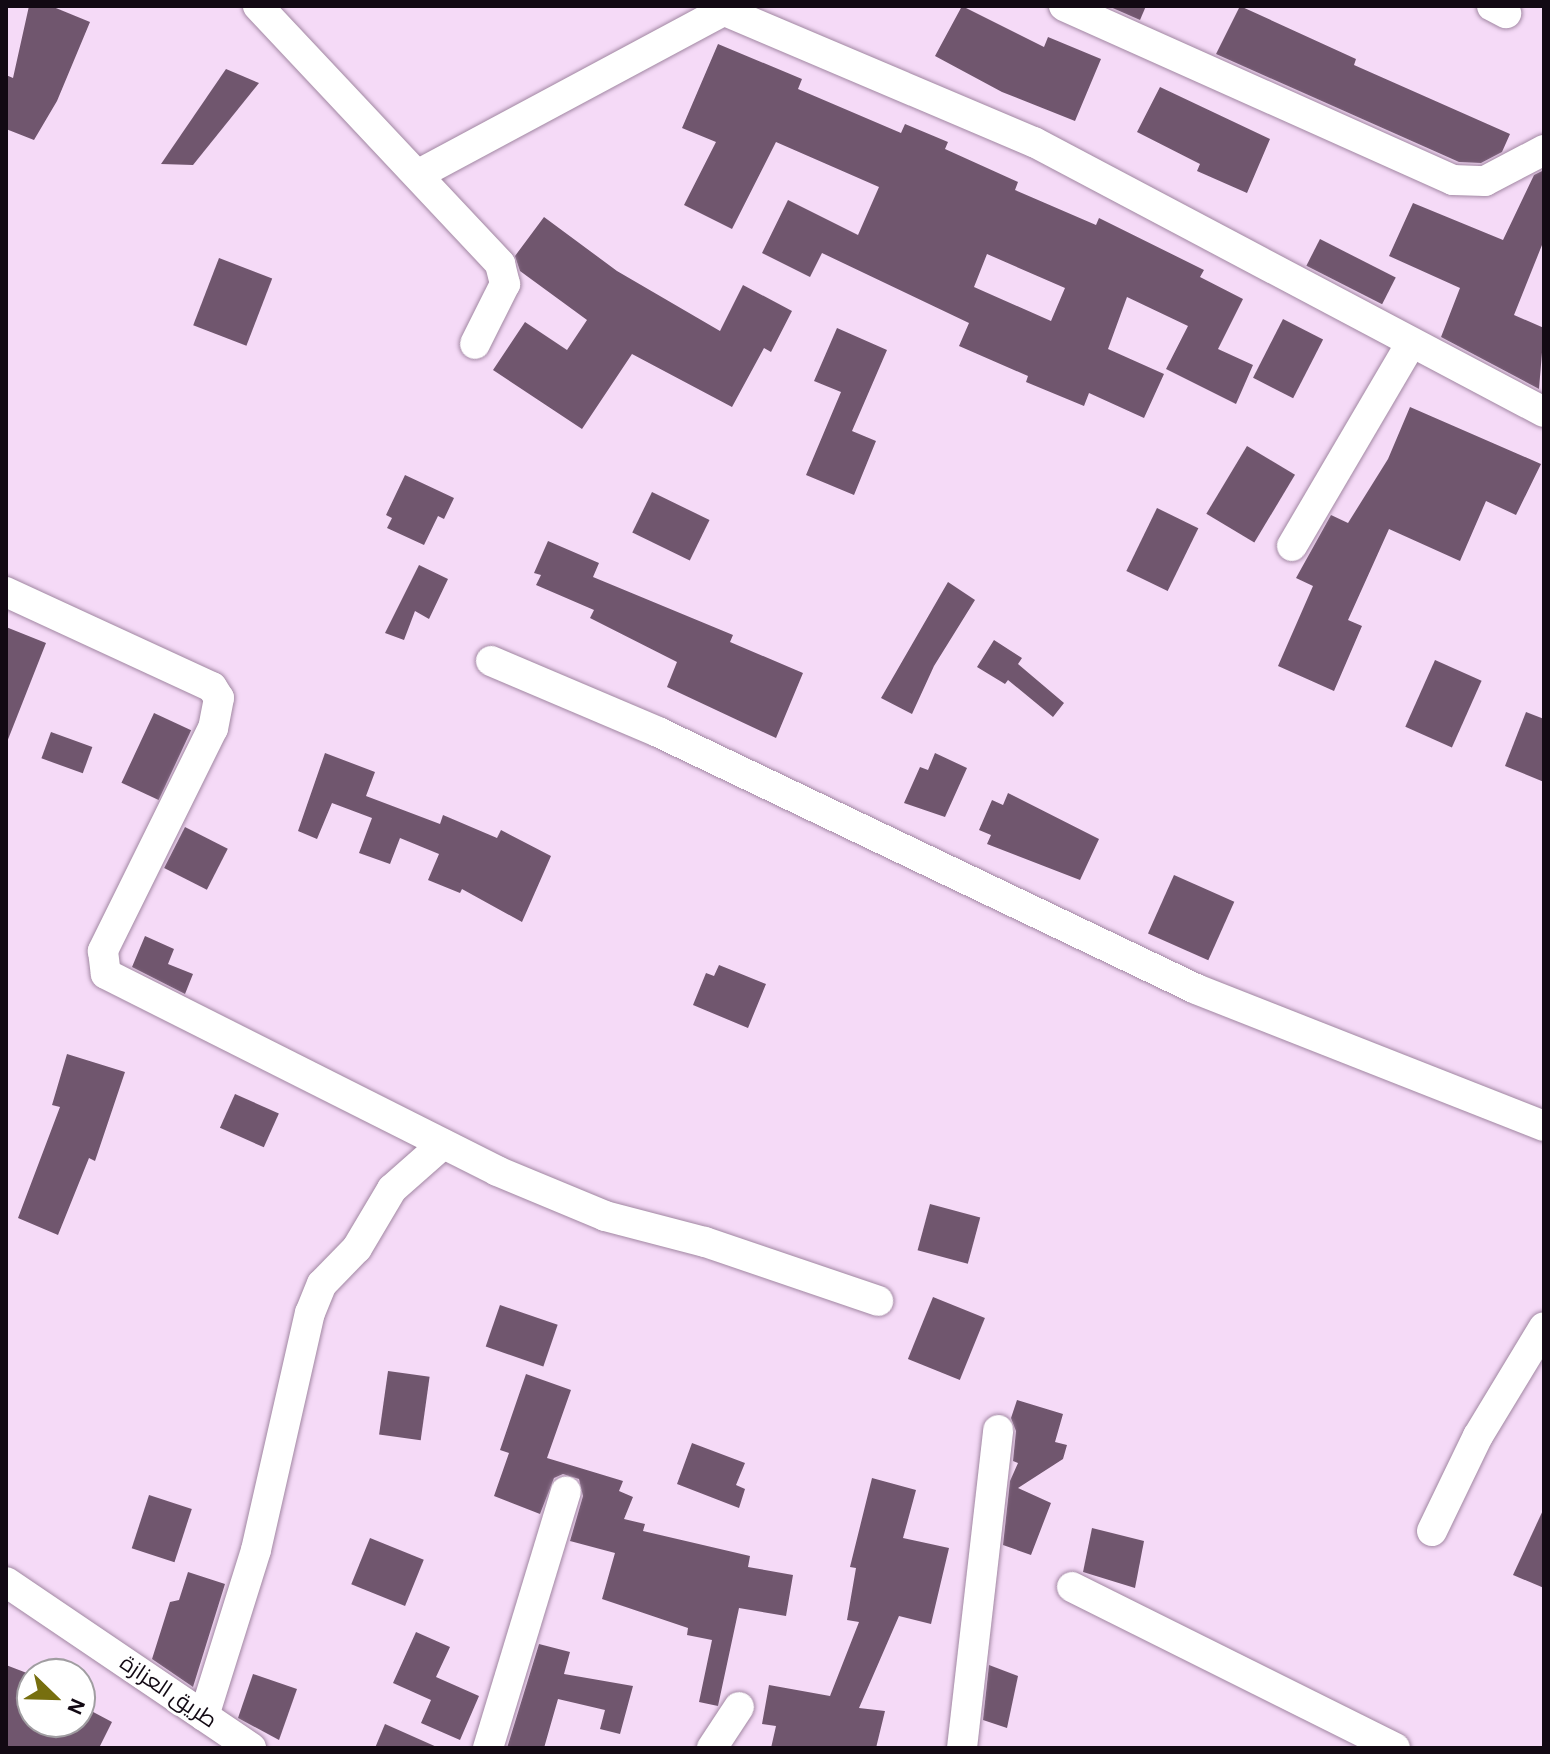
<!DOCTYPE html>
<html>
<head>
<meta charset="utf-8">
<style>
	body { margin:0 }
	#map { position:relative; width:1550px; height:1754px; overflow:hidden; background:#f5daf7; font-family:"Alegreya Sans",Cairo,sans-serif }
	div>[style] { position:absolute }
	.building>* { inset:0; background:#70566e; transform-origin:0 0 }
	.roads { filter:drop-shadow(0 0 2px #a187a2) drop-shadow(0 0 2px #a187a2) }
	.minor>* { height:30px; margin:-15px; padding:0 15px; transform-origin:15px; border-radius:15px; background:#fff }
	span { translate:-50% -50%; white-space:nowrap; text-align:center; line-height:1.15; -webkit-text-stroke:6px #fff; paint-order:stroke }
	.street-label { font-size:22px; color:#120913 }
	.frame { position:absolute; inset:0; border:8px solid #120913; pointer-events:none }
	.north { position:absolute; left:16px; top:1658px; width:80px; height:80px; box-sizing:border-box; background:#fff; border:2px solid #a09da1; border-radius:50%; rotate:113deg; font-size:22px; font-weight:700; line-height:32px; text-align:center; color:#120913 }
	.north::after { content:''; display:block; margin:auto; width:28px; height:36px; background:#776f0f; clip-path:polygon(50% 0,100% 100%,50% 72%,0 100%) }
</style>
</head>
<body>
<div id="map">
	<div class="building">
		<i style="clip-path:polygon(29px 6px,51px 6px,90px 22px,57px 101px,34px 140px,6px 129px,6px 75px,13px 78px)"></i>
		<i style="clip-path:polygon(962px 6px,1044px 47px,1048px 37px,1101px 59px,1075px 121px,1002px 92px,935px 56px)"></i>
		<i style="clip-path:polygon(1108px 6px,1146px 6px,1140px 20px)"></i>
		<i style="clip-path:polygon(1240px 6px,1356px 59px,1354px 65px,1510px 134px,1502px 152px,1481px 163px,1459px 162px,1216px 54px)"></i>
		<i style="clip-path:polygon(evenodd,718px 44px,802px 79px,798px 89px,901px 133px,905px 124px,948px 142px,945px 149px,1018px 182px,1015px 190px,1096px 225px,1099px 218px,1204px 270px,1200px 277px,1243px 299px,1218px 349px,1253px 365px,1236px 404px,1166px 369px,1188px 326px,1127px 297px,1108px 349px,1164px 374px,1144px 418px,1089px 393px,1084px 406px,1026px 382px,1028px 376px,959px 346px,969px 323px,822px 253px,810px 277px,762px 253px,788px 200px,858px 235px,879px 187px,776px 142px,732px 229px,684px 205px,716px 142px,682px 128px,718px 44px,987px 254px,1065px 288px,1051px 321px,974px 287px,987px 254px)"></i>
		<i style="clip-path:polygon(226px 69px,259px 83px,193px 165px,161px 164px)"></i>
		<i style="clip-path:polygon(1160px 87px,1270px 139px,1247px 193px,1197px 171px,1200px 164px,1137px 132px)"></i>
		<i style="clip-path:polygon(1544px 170px,1544px 240px,1514px 315px,1544px 328px,1539px 389px,1441px 337px,1460px 288px,1389px 256px,1413px 203px,1503px 240px,1534px 175px)"></i>
		<i style="clip-path:polygon(544px 217px,617px 271px,720px 331px,743px 285px,792px 311px,771px 352px,764px 348px,732px 407px,632px 354px,582px 429px,493px 370px,525px 322px,567px 350px,587px 320px,520px 271px,515px 256px)"></i>
		<i style="left:1320px;top:239px;width:85px;height:30px;rotate:27deg"></i>
		<i style="left:219px;top:258px;width:57px;height:72px;rotate:21deg"></i>
		<i style="left:1283px;top:319px;width:45px;height:66px;rotate:27deg"></i>
		<i style="clip-path:polygon(837px 328px,887px 350px,852px 431px,876px 441px,854px 495px,806px 475px,841px 392px,814px 381px)"></i>
		<i style="clip-path:polygon(1410px 407px,1541px 464px,1516px 515px,1486px 501px,1460px 561px,1389px 529px,1348px 620px,1362px 626px,1334px 691px,1278px 666px,1313px 586px,1296px 578px,1331px 515px,1348px 523px,1388px 459px)"></i>
		<i style="left:1247px;top:446px;width:56px;height:79px;rotate:31deg"></i>
		<i style="clip-path:polygon(405px 475px,454px 498px,444px 519px,438px 516px,424px 545px,387px 528px,392px 518px,386px 515px)"></i>
		<i style="left:652px;top:492px;width:64px;height:45px;rotate:26deg"></i>
		<i style="left:1157px;top:508px;width:46px;height:70px;rotate:26deg"></i>
		<i style="clip-path:polygon(548px 541px,599px 563px,593px 577px,733px 635px,730px 642px,803px 673px,776px 738px,667px 687px,677px 662px,590px 618px,594px 610px,536px 585px,541px 575px,534px 573px)"></i>
		<i style="clip-path:polygon(419px 565px,448px 579px,429px 619px,415px 611px,404px 640px,385px 633px)"></i>
		<i style="clip-path:polygon(948px 582px,975px 600px,934px 666px,912px 714px,881px 698px)"></i>
		<i style="clip-path:polygon(6px 627px,46px 643px,7px 742px,6px 742px)"></i>
		<i style="clip-path:polygon(994px 640px,1022px 658px,1018px 664px,1064px 703px,1053px 717px,1008px 680px,1005px 684px,977px 667px)"></i>
		<i style="left:1435px;top:660px;width:51px;height:73px;rotate:24deg"></i>
		<i style="clip-path:polygon(1526px 712px,1544px 719px,1544px 782px,1505px 766px)"></i>
		<i style="left:154px;top:713px;width:41px;height:77px;rotate:25deg"></i>
		<i style="left:51px;top:732px;width:44px;height:28px;rotate:20deg"></i>
		<i style="clip-path:polygon(325px 753px,375px 772px,366px 796px,440px 824px,443px 815px,497px 838px,501px 830px,551px 856px,522px 922px,462px 889px,460px 893px,428px 880px,439px 854px,400px 838px,390px 864px,359px 853px,372px 818px,332px 803px,317px 839px,298px 831px)"></i>
		<i style="clip-path:polygon(935px 753px,967px 768px,945px 817px,904px 803px,920px 767px,928px 770px)"></i>
		<i style="clip-path:polygon(1008px 793px,1099px 839px,1080px 880px,987px 844px,991px 835px,979px 830px,992px 800px,1003px 805px)"></i>
		<i style="left:185px;top:827px;width:48px;height:46px;rotate:27deg"></i>
		<i style="left:1174px;top:875px;width:66px;height:64px;rotate:24deg"></i>
		<i style="clip-path:polygon(145px 936px,174px 949px,168px 964px,193px 974px,185px 994px,132px 967px)"></i>
		<i style="clip-path:polygon(719px 965px,766px 984px,748px 1028px,693px 1005px,706px 973px,714px 976px)"></i>
		<i style="clip-path:polygon(67px 1054px,125px 1072px,95px 1161px,89px 1158px,58px 1235px,18px 1218px,60px 1107px,52px 1105px)"></i>
		<i style="left:235px;top:1094px;width:48px;height:37px;rotate:24deg"></i>
		<i style="left:930px;top:1204px;width:52px;height:48px;rotate:15deg"></i>
		<i style="left:933px;top:1297px;width:56px;height:67px;rotate:22deg"></i>
		<i style="left:500px;top:1305px;width:61px;height:44px;rotate:19deg"></i>
		<i style="left:388px;top:1371px;width:42px;height:64px;rotate:8deg"></i>
		<i style="clip-path:polygon(526px 1374px,571px 1390px,547px 1458px,623px 1481px,619px 1491px,633px 1497px,624px 1519px,645px 1524px,643px 1531px,750px 1556px,748px 1567px,793px 1575px,786px 1616px,739px 1608px,718px 1706px,699px 1702px,712px 1640px,687px 1635px,688px 1628px,602px 1599px,615px 1553px,570px 1541px,583px 1496px,579px 1479px,563px 1474px,554px 1478px,540px 1514px,494px 1496px,509px 1453px,500px 1450px)"></i>
		<i style="clip-path:polygon(1017px 1400px,1063px 1414px,1055px 1442px,1067px 1445px,1063px 1459px,1018px 1488px,1051px 1503px,1031px 1555px,1003px 1545px,1010px 1481px,1018px 1463px,1013px 1461px,1016px 1431px,1011px 1418px)"></i>
		<i style="clip-path:polygon(692px 1443px,745px 1463px,736px 1485px,745px 1489px,739px 1508px,677px 1484px)"></i>
		<i style="clip-path:polygon(872px 1478px,916px 1490px,903px 1538px,949px 1548px,931px 1624px,899px 1616px,859px 1708px,885px 1711px,876px 1748px,771px 1748px,776px 1726px,762px 1724px,769px 1685px,830px 1696px,859px 1622px,847px 1620px,856px 1568px,850px 1567px)"></i>
		<i style="left:149px;top:1495px;width:45px;height:56px;rotate:18deg"></i>
		<i style="clip-path:polygon(1544px 1508px,1544px 1588px,1513px 1575px)"></i>
		<i style="clip-path:polygon(1092px 1528px,1144px 1541px,1135px 1588px,1083px 1572px)"></i>
		<i style="left:370px;top:1538px;width:58px;height:50px;rotate:22deg"></i>
		<i style="clip-path:polygon(188px 1572px,225px 1584px,193px 1687px,152px 1659px,170px 1602px,179px 1600px)"></i>
		<i style="clip-path:polygon(416px 1632px,450px 1647px,436px 1677px,479px 1696px,460px 1740px,421px 1723px,431px 1700px,393px 1683px)"></i>
		<i style="clip-path:polygon(539px 1644px,570px 1652px,564px 1674px,633px 1686px,620px 1734px,600px 1729px,605px 1710px,558px 1699px,544px 1748px,507px 1748px)"></i>
		<i style="clip-path:polygon(6px 1665px,32px 1675px,32px 1722px,80px 1722px,80px 1705px,112px 1722px,99px 1748px,6px 1748px)"></i>
		<i style="clip-path:polygon(989px 1665px,1018px 1676px,1007px 1728px,983px 1720px)"></i>
		<i style="clip-path:polygon(253px 1674px,297px 1689px,279px 1740px,238px 1718px)"></i>
		<i style="clip-path:polygon(385px 1724px,439px 1748px,375px 1748px)"></i>
	</div>
	<div class="roads">
		<div class="minor">
			<i style="left:258px;top:6px;width:354px;rotate:46.8deg"></i>
			<i style="left:500px;top:264px;width:21px;rotate:76deg"></i>
			<i style="left:505px;top:284px;width:67px;rotate:116.6deg"></i>
			<i style="left:713px;top:6px;width:349px;rotate:23deg"></i>
			<i style="left:1034px;top:142px;width:577px;rotate:27.9deg"></i>
			<i style="left:1064px;top:6px;width:426px;rotate:24.1deg"></i>
			<i style="left:1453px;top:180px;width:32px;rotate:2deg"></i>
			<i style="left:1485px;top:181px;width:67px;rotate:-27.7deg"></i>
			<i style="left:1492px;top:6px;width:16px;rotate:27deg"></i>
			<i style="left:419px;top:174px;width:355px;rotate:-28.2deg"></i>
			<i style="left:1292px;top:546px;width:233px;rotate:-59.6deg"></i>
			<i style="left:6px;top:592px;width:227px;rotate:24.8deg"></i>
			<i style="left:212px;top:687px;width:13px;rotate:58deg"></i>
			<i style="left:219px;top:698px;width:31px;rotate:101deg"></i>
			<i style="left:213px;top:728px;width:249px;rotate:116.3deg"></i>
			<i style="left:103px;top:951px;width:23px;rotate:83deg"></i>
			<i style="left:106px;top:974px;width:438px;rotate:26.7deg"></i>
			<i style="left:497px;top:1171px;width:117px;rotate:22.6deg"></i>
			<i style="left:605px;top:1216px;width:103px;rotate:14.6deg"></i>
			<i style="left:705px;top:1242px;width:183px;rotate:18.8deg"></i>
			<i style="left:491px;top:661px;width:181px;rotate:23deg"></i>
			<i style="left:658px;top:732px;width:596px;rotate:25.53deg"></i>
			<i style="left:1196px;top:989px;width:374px;rotate:21.5deg"></i>
			<i style="left:1432px;top:1531px;width:106px;rotate:-64.2deg"></i>
			<i style="left:1478px;top:1436px;width:127px;rotate:-58.8deg"></i>
			<i style="left:6px;top:1582px;width:296px;rotate:34.1deg"></i>
			<i style="left:1072px;top:1587px;width:361px;rotate:26.5deg"></i>
			<i style="left:204px;top:1716px;width:174px;rotate:-72.6deg"></i>
			<i style="left:256px;top:1550px;width:243px;rotate:-77.2deg"></i>
			<i style="left:310px;top:1313px;width:31px;rotate:-68deg"></i>
			<i style="left:322px;top:1284px;width:50px;rotate:-45.8deg"></i>
			<i style="left:357px;top:1248px;width:69px;rotate:-59.3deg"></i>
			<i style="left:392px;top:1189px;width:68px;rotate:-41.4deg"></i>
			<i style="left:488px;top:1748px;width:268px;rotate:-73.1deg"></i>
			<i style="left:712px;top:1748px;width:49px;rotate:-56.6deg"></i>
			<i style="left:962px;top:1748px;width:320px;rotate:-83.5deg"></i>
		</div>
	</div>
	<div class="street-label">
		<span style="left:168px;top:1692px;rotate:34deg">طريق العزازة</span>
	</div>
	<div class="frame"></div>
	<div class="north">N</div>
</div>
</body>
</html>
